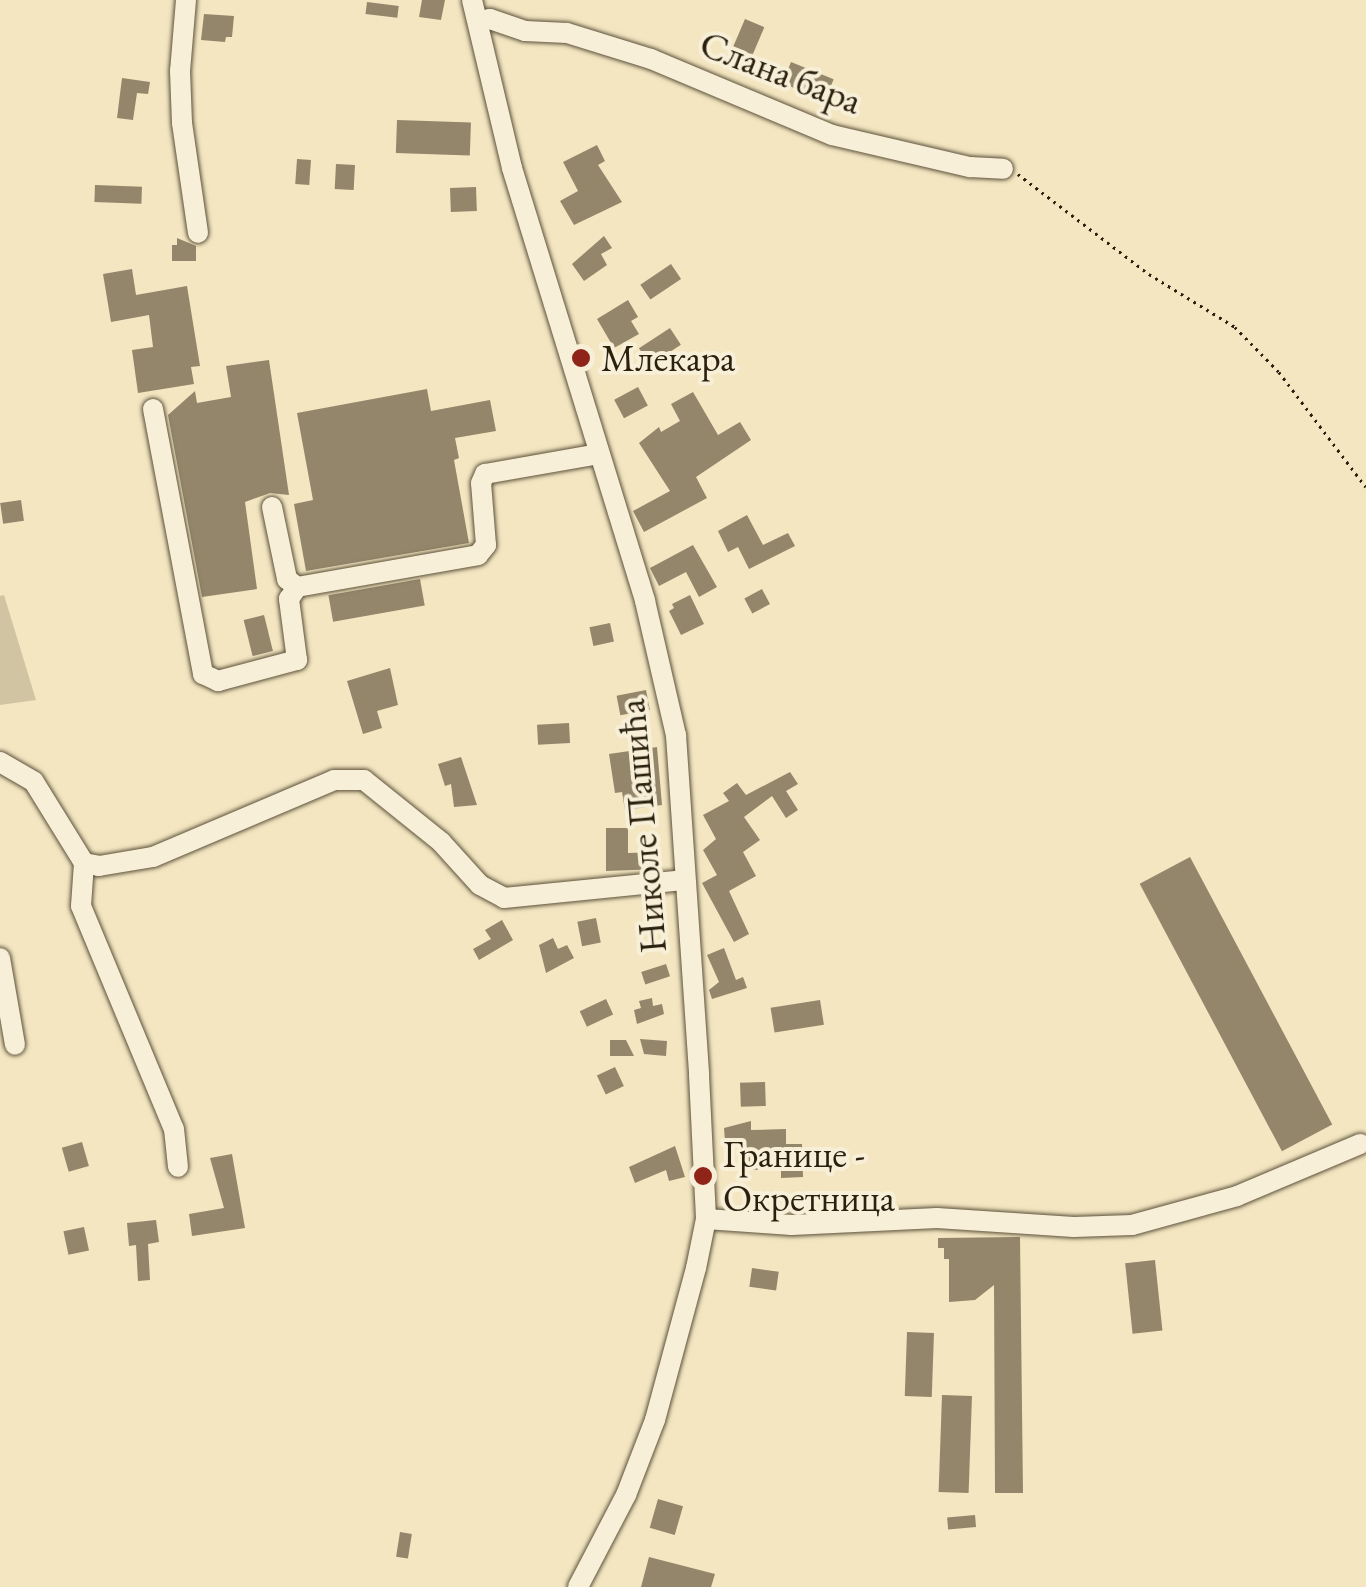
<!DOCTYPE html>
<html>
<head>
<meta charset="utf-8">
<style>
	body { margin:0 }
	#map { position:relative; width:1366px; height:1587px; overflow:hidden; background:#f3e6c1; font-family:"EB Garamond",serif }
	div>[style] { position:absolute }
	.green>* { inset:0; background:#d1c4a3 }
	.building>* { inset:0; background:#93866b; transform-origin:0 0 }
	.path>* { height:2.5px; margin-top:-1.25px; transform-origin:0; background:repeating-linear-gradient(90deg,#2b1f0e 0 2.5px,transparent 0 7.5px) }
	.roads { filter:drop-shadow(0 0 2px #5d513b) drop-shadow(0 0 2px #5d513b) }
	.minor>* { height:20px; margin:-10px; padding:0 10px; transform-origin:10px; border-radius:10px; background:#f7efd7 }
	.dots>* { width:28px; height:28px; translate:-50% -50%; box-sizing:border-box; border:5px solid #f7efd7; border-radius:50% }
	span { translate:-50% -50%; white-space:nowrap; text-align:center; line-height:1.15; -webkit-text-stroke:8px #f7efd7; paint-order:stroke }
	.street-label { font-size:38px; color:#2b1f0e }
	.poi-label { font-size:38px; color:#2b1f0e }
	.left { translate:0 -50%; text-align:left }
</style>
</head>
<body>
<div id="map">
	<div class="green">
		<i style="clip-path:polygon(4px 595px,36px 700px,0 705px,0 596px)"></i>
	</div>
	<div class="building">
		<i style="clip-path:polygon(422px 0,445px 0,441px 20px,419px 17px)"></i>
		<i style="left:367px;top:2px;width:32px;height:12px;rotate:7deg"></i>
		<i style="clip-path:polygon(204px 14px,234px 16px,232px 37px,226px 37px,225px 42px,201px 40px)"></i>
		<i style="left:745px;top:19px;width:21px;height:30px;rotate:23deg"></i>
		<i style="left:791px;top:62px;width:46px;height:23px;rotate:22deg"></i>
		<i style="clip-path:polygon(122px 78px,150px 82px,148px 94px,137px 93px,133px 120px,117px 118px)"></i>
		<i style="left:397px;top:120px;width:74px;height:33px;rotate:2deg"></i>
		<i style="clip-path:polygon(597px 145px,605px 161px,598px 165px,622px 202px,574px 225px,560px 201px,578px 191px,563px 162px)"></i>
		<i style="left:297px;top:159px;width:14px;height:25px;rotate:4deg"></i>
		<i style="left:336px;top:164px;width:19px;height:25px;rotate:3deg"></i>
		<i style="left:95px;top:185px;width:47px;height:17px;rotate:2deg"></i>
		<i style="left:476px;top:187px;width:24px;height:26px;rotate:88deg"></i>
		<i style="clip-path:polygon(604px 236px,612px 248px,601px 254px,607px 265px,584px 281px,572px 264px)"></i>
		<i style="clip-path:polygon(177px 238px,196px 246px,196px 261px,172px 261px,172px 245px,177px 245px)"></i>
		<i style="left:671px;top:264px;width:18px;height:37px;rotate:56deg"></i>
		<i style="clip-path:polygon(132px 269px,136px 295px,187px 286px,200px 366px,191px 367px,194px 384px,138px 393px,132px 350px,153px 347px,149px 315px,111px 322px,103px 274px)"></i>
		<i style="clip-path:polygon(628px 300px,638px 317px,631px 321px,639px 334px,614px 348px,597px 319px)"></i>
		<i style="left:670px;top:328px;width:20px;height:37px;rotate:57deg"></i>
		<i style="clip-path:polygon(269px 360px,289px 495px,270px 493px,245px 502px,257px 589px,202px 597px,168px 415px,195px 391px,197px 403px,231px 397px,226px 366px)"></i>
		<i style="left:638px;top:387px;width:21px;height:27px;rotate:62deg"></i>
		<i style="clip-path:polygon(427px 389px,431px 411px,490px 400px,496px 431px,455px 438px,459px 458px,454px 460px,469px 543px,306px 571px,294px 504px,313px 500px,297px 413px)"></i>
		<i style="clip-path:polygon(693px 392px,718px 435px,740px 422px,751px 440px,696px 477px,707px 498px,644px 532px,633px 511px,670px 491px,639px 443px,659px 427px,661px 432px,680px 421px,671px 404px)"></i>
		<i style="left:21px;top:500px;width:21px;height:21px;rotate:82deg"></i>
		<i style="clip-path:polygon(747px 515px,763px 545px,788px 533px,795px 546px,749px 569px,738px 547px,728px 552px,718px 531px)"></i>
		<i style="clip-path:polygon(693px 545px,717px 587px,699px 597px,686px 572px,659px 586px,650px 568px)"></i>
		<i style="left:420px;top:579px;width:27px;height:93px;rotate:80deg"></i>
		<i style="left:762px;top:589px;width:17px;height:20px;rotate:62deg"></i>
		<i style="clip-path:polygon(690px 595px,704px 624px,681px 635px,669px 611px,674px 608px,672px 604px)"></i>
		<i style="left:264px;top:615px;width:37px;height:21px;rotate:76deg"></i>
		<i style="left:610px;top:623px;width:19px;height:21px;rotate:78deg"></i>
		<i style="clip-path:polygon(390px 668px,398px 705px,377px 711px,382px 728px,363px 734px,347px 681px)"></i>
		<i style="left:646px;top:690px;width:20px;height:30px;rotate:79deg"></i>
		<i style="left:569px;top:723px;width:20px;height:32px;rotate:87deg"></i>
		<i style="clip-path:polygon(657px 747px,662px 805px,625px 810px,622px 792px,615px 793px,609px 754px)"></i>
		<i style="clip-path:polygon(461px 757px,477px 805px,454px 807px,451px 784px,445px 786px,438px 764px)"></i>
		<i style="clip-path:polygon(790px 772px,798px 784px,786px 791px,798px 810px,786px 818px,772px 796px,744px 817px,760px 840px,743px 852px,756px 876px,729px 891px,749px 934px,734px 942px,702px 883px,717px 875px,703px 850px,716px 839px,703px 815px,729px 801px,723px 793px,737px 783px,746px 795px)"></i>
		<i style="clip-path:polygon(606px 828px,628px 828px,628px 853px,658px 852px,659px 869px,606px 871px)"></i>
		<i style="left:1190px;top:857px;width:303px;height:57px;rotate:62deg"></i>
		<i style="left:596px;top:918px;width:25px;height:19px;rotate:79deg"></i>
		<i style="clip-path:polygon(502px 920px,513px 940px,479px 960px,473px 949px,491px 939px,485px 930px)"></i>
		<i style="clip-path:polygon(553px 938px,558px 949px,567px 945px,574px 958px,546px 973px,539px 945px)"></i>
		<i style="clip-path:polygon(724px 948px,736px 980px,743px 977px,747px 988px,712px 999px,709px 990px,719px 982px,707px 955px)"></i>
		<i style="left:666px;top:964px;width:13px;height:26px;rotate:72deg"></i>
		<i style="clip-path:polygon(652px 998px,653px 1006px,662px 1004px,664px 1014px,637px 1024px,634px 1010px,641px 1008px,639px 1001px)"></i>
		<i style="left:606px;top:999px;width:17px;height:29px;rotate:65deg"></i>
		<i style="left:820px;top:1000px;width:25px;height:50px;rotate:81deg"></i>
		<i style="clip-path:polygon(640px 1039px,667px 1041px,666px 1056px,644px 1054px)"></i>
		<i style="clip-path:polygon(610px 1040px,626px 1040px,634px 1056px,610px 1056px)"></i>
		<i style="left:615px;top:1067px;width:21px;height:20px;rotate:65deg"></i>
		<i style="left:765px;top:1082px;width:24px;height:25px;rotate:88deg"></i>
		<i style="clip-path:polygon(751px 1121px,751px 1130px,786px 1129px,786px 1144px,802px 1144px,803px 1177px,781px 1178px,781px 1169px,746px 1170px,745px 1141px,725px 1142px,724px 1128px)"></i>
		<i style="left:82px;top:1142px;width:25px;height:21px;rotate:74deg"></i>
		<i style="clip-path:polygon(675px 1146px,685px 1177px,669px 1181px,666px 1170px,635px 1183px,629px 1167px)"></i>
		<i style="clip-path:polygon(232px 1154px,245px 1228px,192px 1236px,189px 1214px,224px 1208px,210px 1158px)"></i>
		<i style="clip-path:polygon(156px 1220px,159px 1242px,148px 1244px,150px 1280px,138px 1281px,136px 1245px,129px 1246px,127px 1223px)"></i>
		<i style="left:84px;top:1227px;width:24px;height:21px;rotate:78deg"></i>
		<i style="clip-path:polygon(1020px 1237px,1023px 1493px,995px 1493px,994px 1285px,975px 1300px,949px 1302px,949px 1259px,944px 1259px,944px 1248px,938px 1248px,938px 1238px)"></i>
		<i style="left:1155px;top:1260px;width:71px;height:30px;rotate:84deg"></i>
		<i style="left:752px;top:1268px;width:27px;height:19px;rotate:8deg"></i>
		<i style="left:907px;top:1332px;width:27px;height:64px;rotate:2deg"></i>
		<i style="left:942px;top:1395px;width:30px;height:97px;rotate:2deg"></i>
		<i style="left:658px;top:1499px;width:26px;height:30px;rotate:16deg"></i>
		<i style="left:975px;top:1515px;width:12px;height:28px;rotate:85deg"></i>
		<i style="left:400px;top:1532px;width:12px;height:25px;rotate:9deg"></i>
		<i style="clip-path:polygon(649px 1557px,715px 1574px,711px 1587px,641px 1587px)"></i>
	</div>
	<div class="path">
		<i style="left:1018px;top:174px;width:165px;rotate:37.4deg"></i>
		<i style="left:1149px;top:274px;width:101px;rotate:31.6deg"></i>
		<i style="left:1235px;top:327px;width:63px;rotate:45.6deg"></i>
		<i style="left:1279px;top:372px;width:144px;rotate:52.9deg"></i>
	</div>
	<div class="roads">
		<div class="minor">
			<i style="left:186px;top:0;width:71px;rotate:94.8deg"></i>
			<i style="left:180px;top:71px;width:52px;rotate:87.8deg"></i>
			<i style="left:182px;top:123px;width:111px;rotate:81.7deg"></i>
			<i style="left:472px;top:0;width:173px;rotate:76.6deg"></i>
			<i style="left:512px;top:168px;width:453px;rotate:72.9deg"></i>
			<i style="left:645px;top:601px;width:138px;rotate:77deg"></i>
			<i style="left:676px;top:735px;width:341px;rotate:86.1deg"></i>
			<i style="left:699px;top:1075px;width:144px;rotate:87.2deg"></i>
			<i style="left:706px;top:1219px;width:50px;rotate:101.5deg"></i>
			<i style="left:696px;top:1268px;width:157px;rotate:105.1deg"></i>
			<i style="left:655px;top:1420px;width:80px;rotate:111.1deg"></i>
			<i style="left:626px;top:1495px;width:104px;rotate:117.6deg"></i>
			<i style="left:478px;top:21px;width:12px;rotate:-9deg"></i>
			<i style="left:490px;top:19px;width:37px;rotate:19deg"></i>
			<i style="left:525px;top:31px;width:42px;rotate:2.7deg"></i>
			<i style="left:567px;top:33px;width:88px;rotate:17.2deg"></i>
			<i style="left:651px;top:59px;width:196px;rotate:22.8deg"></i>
			<i style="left:832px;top:135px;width:142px;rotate:13.1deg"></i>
			<i style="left:970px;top:167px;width:33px;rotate:3deg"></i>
			<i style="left:153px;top:409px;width:270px;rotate:79.3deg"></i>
			<i style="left:203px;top:674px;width:17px;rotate:25deg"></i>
			<i style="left:218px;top:681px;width:82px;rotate:-14.9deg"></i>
			<i style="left:297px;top:660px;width:62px;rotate:-97.5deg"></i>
			<i style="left:289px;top:599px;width:14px;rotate:-56deg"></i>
			<i style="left:272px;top:507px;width:74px;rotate:78.2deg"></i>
			<i style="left:287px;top:579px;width:13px;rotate:39deg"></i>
			<i style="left:297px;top:587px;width:184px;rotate:-10deg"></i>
			<i style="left:478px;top:555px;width:13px;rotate:-51deg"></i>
			<i style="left:486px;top:545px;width:62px;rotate:-94.6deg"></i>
			<i style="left:481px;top:483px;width:10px;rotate:-66deg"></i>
			<i style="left:485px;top:474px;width:115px;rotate:-10deg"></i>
			<i style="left:0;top:762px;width:39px;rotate:30deg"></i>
			<i style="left:34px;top:782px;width:95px;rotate:58.3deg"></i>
			<i style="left:84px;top:863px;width:15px;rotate:11deg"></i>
			<i style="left:99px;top:866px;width:55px;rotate:-9.5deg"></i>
			<i style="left:153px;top:857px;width:197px;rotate:-23deg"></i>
			<i style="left:334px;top:780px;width:30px"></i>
			<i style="left:364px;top:780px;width:99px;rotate:38.8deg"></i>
			<i style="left:441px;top:842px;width:58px;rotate:47.8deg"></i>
			<i style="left:480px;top:885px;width:27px;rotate:28deg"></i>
			<i style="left:504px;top:898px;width:180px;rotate:-5.7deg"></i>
			<i style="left:84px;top:863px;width:43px;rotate:94deg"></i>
			<i style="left:81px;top:906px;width:242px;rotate:67.4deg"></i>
			<i style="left:174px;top:1129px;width:38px;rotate:84deg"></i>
			<i style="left:0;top:958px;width:88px;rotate:80.2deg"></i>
			<i style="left:706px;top:1219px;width:86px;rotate:4deg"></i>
			<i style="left:792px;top:1225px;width:145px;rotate:-2.8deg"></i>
			<i style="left:937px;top:1218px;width:137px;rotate:3.8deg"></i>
			<i style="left:1074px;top:1227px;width:58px;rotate:-2deg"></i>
			<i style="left:1132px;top:1225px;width:109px;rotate:-15.4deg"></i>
			<i style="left:1237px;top:1196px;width:134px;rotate:-22.9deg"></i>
		</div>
	</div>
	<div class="dots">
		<i style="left:581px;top:358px;background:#8f2418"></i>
		<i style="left:703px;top:1176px;background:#8f2418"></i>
	</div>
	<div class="street-label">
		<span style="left:781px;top:72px;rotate:21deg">Слана бара</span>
		<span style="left:642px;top:826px;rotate:-95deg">Николе Пашића</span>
	</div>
	<div class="poi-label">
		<span class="left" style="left:601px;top:358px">Млекара</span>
		<span class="left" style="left:723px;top:1176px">Границе -<br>Окретница</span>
	</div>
</div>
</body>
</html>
